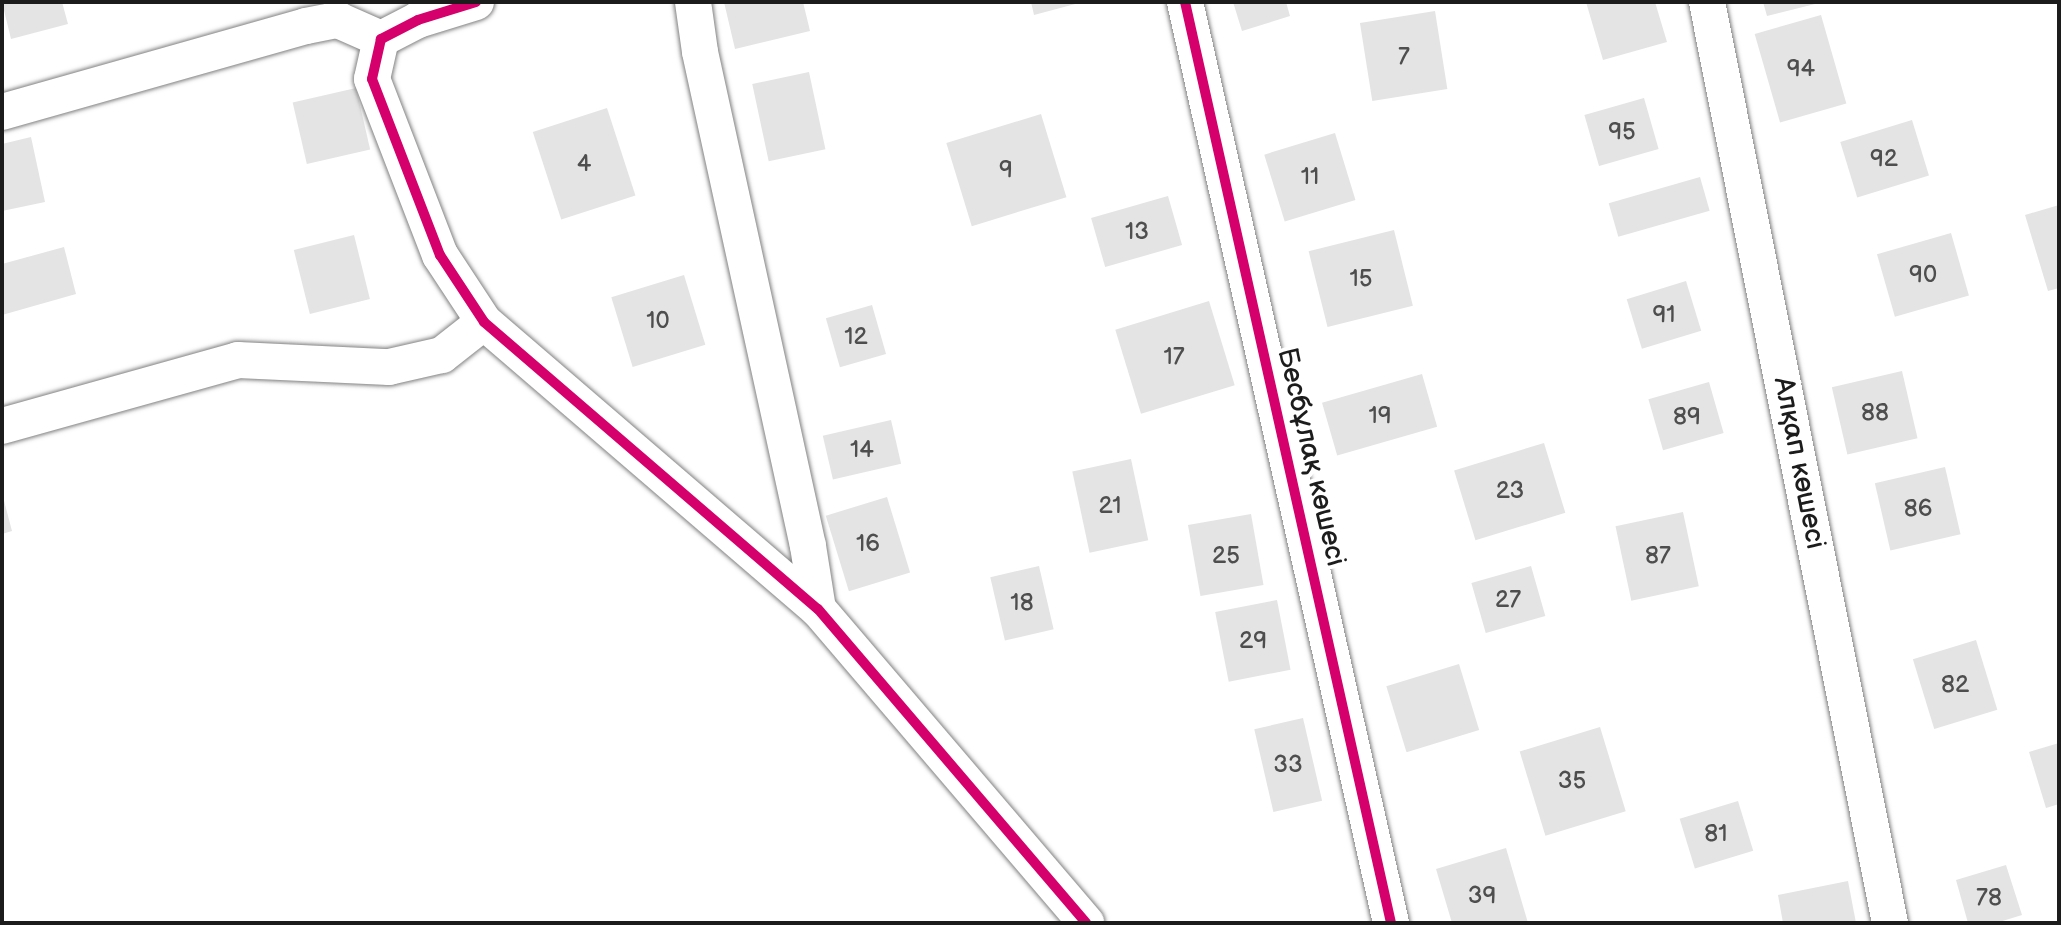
<!DOCTYPE html>
<html>
<head>
<meta charset="utf-8">
<style>
	body { margin:0 }
	#map { position:relative; width:2061px; height:925px; overflow:hidden; background:#fff; font-family:"Balsamiq Sans",sans-serif }
	div>[style] { position:absolute }
	.building>* { inset:0; background:#e4e4e4; transform-origin:0 0 }
	.roads { filter:drop-shadow(0 0 2px #828282) drop-shadow(0 0 2px #828282) }
	.street>* { height:36px; margin:-18px; padding:0 18px; transform-origin:18px; border-radius:18px; background:#fff }
	.cycleway>* { height:10px; margin:-5px; padding:0 5px; transform-origin:5px; border-radius:5px; background:#d6006c }
	span { translate:-50% -50%; white-space:nowrap; text-align:center; line-height:1.15; -webkit-text-stroke:8px #fff; paint-order:stroke }
	.number-label { font-size:24px; color:#4e4e4e }
	.number-label span { -webkit-text-stroke-width:0 }
	.street-label { font-size:28px; color:#1c1c1c }
	.frame { position:absolute; inset:0; border:4px solid #1c1c1c; pointer-events:none }
</style>
</head>
<body>
<div id="map">
	<div class="building">
		<i style="clip-path:polygon(2px 2px,62px 2px,68px 24px,11px 39px)"></i>
		<i style="clip-path:polygon(724px 2px,803px 2px,810px 31px,735px 49px)"></i>
		<i style="clip-path:polygon(1031px 2px,1079px 2px,1079px 3px,1034px 15px)"></i>
		<i style="clip-path:polygon(1233px 2px,1286px 2px,1290px 16px,1242px 31px)"></i>
		<i style="clip-path:polygon(1586px 2px,1655px 2px,1667px 42px,1603px 60px)"></i>
		<i style="clip-path:polygon(1763px 2px,1819px 2px,1819px 3px,1767px 16px)"></i>
		<i style="left:1435px;top:11px;width:79px;height:76px;rotate:81deg"></i>
		<i style="left:1821px;top:15px;width:92px;height:69px;rotate:74deg"></i>
		<i style="left:809px;top:72px;width:79px;height:58px;rotate:78deg"></i>
		<i style="left:356px;top:88px;width:63px;height:65px;rotate:77deg"></i>
		<i style="left:1644px;top:98px;width:53px;height:62px;rotate:74deg"></i>
		<i style="left:607px;top:108px;width:92px;height:78px;rotate:72deg"></i>
		<i style="left:1041px;top:114px;width:87px;height:99px;rotate:73deg"></i>
		<i style="left:1912px;top:120px;width:58px;height:75px;rotate:73deg"></i>
		<i style="left:1335px;top:133px;width:70px;height:74px;rotate:73deg"></i>
		<i style="clip-path:polygon(31px 137px,45px 202px,2px 211px,2px 144px)"></i>
		<i style="left:1700px;top:177px;width:35px;height:95px;rotate:74deg"></i>
		<i style="left:1168px;top:196px;width:51px;height:80px;rotate:74deg"></i>
		<i style="clip-path:polygon(2059px 205px,2059px 288px,2048px 291px,2025px 215px)"></i>
		<i style="left:1394px;top:230px;width:78px;height:88px;rotate:76deg"></i>
		<i style="left:1951px;top:233px;width:65px;height:77px;rotate:74deg"></i>
		<i style="left:354px;top:235px;width:66px;height:62px;rotate:76deg"></i>
		<i style="clip-path:polygon(64px 247px,76px 294px,2px 315px,2px 264px)"></i>
		<i style="left:684px;top:275px;width:73px;height:76px;rotate:73deg"></i>
		<i style="left:1686px;top:281px;width:52px;height:62px;rotate:73deg"></i>
		<i style="left:1209px;top:301px;width:88px;height:98px;rotate:73deg"></i>
		<i style="left:872px;top:305px;width:51px;height:48px;rotate:74deg"></i>
		<i style="left:1902px;top:371px;width:69px;height:72px;rotate:77deg"></i>
		<i style="left:1422px;top:374px;width:55px;height:104px;rotate:74deg"></i>
		<i style="left:1709px;top:382px;width:53px;height:63px;rotate:74deg"></i>
		<i style="left:891px;top:420px;width:45px;height:70px;rotate:77deg"></i>
		<i style="left:1544px;top:443px;width:73px;height:94px;rotate:73deg"></i>
		<i style="left:1131px;top:459px;width:83px;height:60px;rotate:78deg"></i>
		<i style="left:1945px;top:467px;width:69px;height:72px;rotate:77deg"></i>
		<i style="clip-path:polygon(2px 493px,12px 531px,2px 534px)"></i>
		<i style="left:887px;top:497px;width:79px;height:64px;rotate:73deg"></i>
		<i style="left:1683px;top:512px;width:76px;height:69px;rotate:78deg"></i>
		<i style="left:1251px;top:514px;width:72px;height:64px;rotate:80deg"></i>
		<i style="left:1039px;top:566px;width:65px;height:50px;rotate:77deg"></i>
		<i style="left:1531px;top:566px;width:52px;height:62px;rotate:74deg"></i>
		<i style="left:1277px;top:600px;width:71px;height:63px;rotate:79deg"></i>
		<i style="left:1976px;top:640px;width:73px;height:66px;rotate:73deg"></i>
		<i style="left:1459px;top:664px;width:69px;height:76px;rotate:73deg"></i>
		<i style="left:1303px;top:718px;width:85px;height:50px;rotate:77deg"></i>
		<i style="left:1600px;top:727px;width:88px;height:84px;rotate:73deg"></i>
		<i style="clip-path:polygon(2059px 743px,2059px 804px,2046px 808px,2029px 752px)"></i>
		<i style="left:1738px;top:801px;width:52px;height:61px;rotate:73deg"></i>
		<i style="clip-path:polygon(1506px 848px,1528px 923px,1452px 923px,1436px 869px)"></i>
		<i style="clip-path:polygon(2006px 865px,2022px 915px,1996px 923px,1968px 923px,1956px 880px)"></i>
		<i style="clip-path:polygon(1848px 881px,1856px 923px,1783px 923px,1778px 895px)"></i>
	</div>
	<div class="roads">
		<div class="street">
			<i style="left:476px;top:2px;width:61px;rotate:162.8deg"></i>
			<i style="left:418px;top:20px;width:42px;rotate:152.8deg"></i>
			<i style="left:381px;top:39px;width:41px;rotate:102.7deg"></i>
			<i style="left:372px;top:79px;width:189px;rotate:68.9deg"></i>
			<i style="left:440px;top:255px;width:80px;rotate:56.7deg"></i>
			<i style="left:484px;top:322px;width:440px;rotate:40.7deg"></i>
			<i style="left:818px;top:609px;width:413px;rotate:49.5deg"></i>
			<i style="left:693px;top:2px;width:50px;rotate:82deg"></i>
			<i style="left:700px;top:52px;width:506px;rotate:77.67deg"></i>
			<i style="left:808px;top:546px;width:64px;rotate:81deg"></i>
			<i style="left:1185px;top:2px;width:944px;rotate:77.39deg"></i>
			<i style="left:1707px;top:2px;width:939px;rotate:78.76deg"></i>
			<i style="left:2px;top:112px;width:316px;rotate:-15.8deg"></i>
			<i style="left:306px;top:26px;width:33px;rotate:-11deg"></i>
			<i style="left:338px;top:20px;width:47px;rotate:23.8deg"></i>
			<i style="left:2px;top:426px;width:245px;rotate:-15.6deg"></i>
			<i style="left:238px;top:360px;width:151px;rotate:2.7deg"></i>
			<i style="left:389px;top:367px;width:54px;rotate:-12.8deg"></i>
			<i style="left:442px;top:355px;width:53px;rotate:-38.2deg"></i>
		</div>
	</div>
	<div class="cycleway">
		<i style="left:476px;top:2px;width:61px;rotate:162.8deg"></i>
		<i style="left:418px;top:20px;width:42px;rotate:152.8deg"></i>
		<i style="left:381px;top:39px;width:41px;rotate:102.7deg"></i>
		<i style="left:372px;top:79px;width:189px;rotate:68.9deg"></i>
		<i style="left:440px;top:255px;width:80px;rotate:56.7deg"></i>
		<i style="left:484px;top:322px;width:440px;rotate:40.7deg"></i>
		<i style="left:818px;top:609px;width:413px;rotate:49.5deg"></i>
		<i style="left:1185px;top:2px;width:944px;rotate:77.39deg"></i>
	</div>
	<div class="number-label">
		<span style="left:1404px;top:57px">7</span>
		<span style="left:1801px;top:69px">94</span>
		<span style="left:1622px;top:132px">95</span>
		<span style="left:1884px;top:159px">92</span>
		<span style="left:584px;top:164px">4</span>
		<span style="left:1006px;top:170px">9</span>
		<span style="left:1310px;top:177px">11</span>
		<span style="left:1137px;top:232px">13</span>
		<span style="left:1923px;top:275px">90</span>
		<span style="left:1361px;top:279px">15</span>
		<span style="left:1664px;top:315px">91</span>
		<span style="left:658px;top:321px">10</span>
		<span style="left:856px;top:337px">12</span>
		<span style="left:1174px;top:357px">17</span>
		<span style="left:1875px;top:413px">88</span>
		<span style="left:1380px;top:416px">19</span>
		<span style="left:1687px;top:417px">89</span>
		<span style="left:862px;top:450px">14</span>
		<span style="left:1510px;top:491px">23</span>
		<span style="left:1110px;top:506px">21</span>
		<span style="left:1918px;top:509px">86</span>
		<span style="left:868px;top:544px">16</span>
		<span style="left:1226px;top:556px">25</span>
		<span style="left:1658px;top:556px">87</span>
		<span style="left:1508px;top:600px">27</span>
		<span style="left:1022px;top:603px">18</span>
		<span style="left:1253px;top:641px">29</span>
		<span style="left:1955px;top:685px">82</span>
		<span style="left:1288px;top:765px">33</span>
		<span style="left:1572px;top:781px">35</span>
		<span style="left:1716px;top:834px">81</span>
		<span style="left:1482px;top:896px">39</span>
		<span style="left:1989px;top:898px">78</span>
	</div>
	<div class="street-label">
		<span style="left:1311px;top:457px;rotate:77deg">Бесбұлақ көшесі</span>
		<span style="left:1799px;top:463px;rotate:79deg">Алқап көшесі</span>
	</div>
	<div class="frame"></div>
</div>
</body>
</html>
